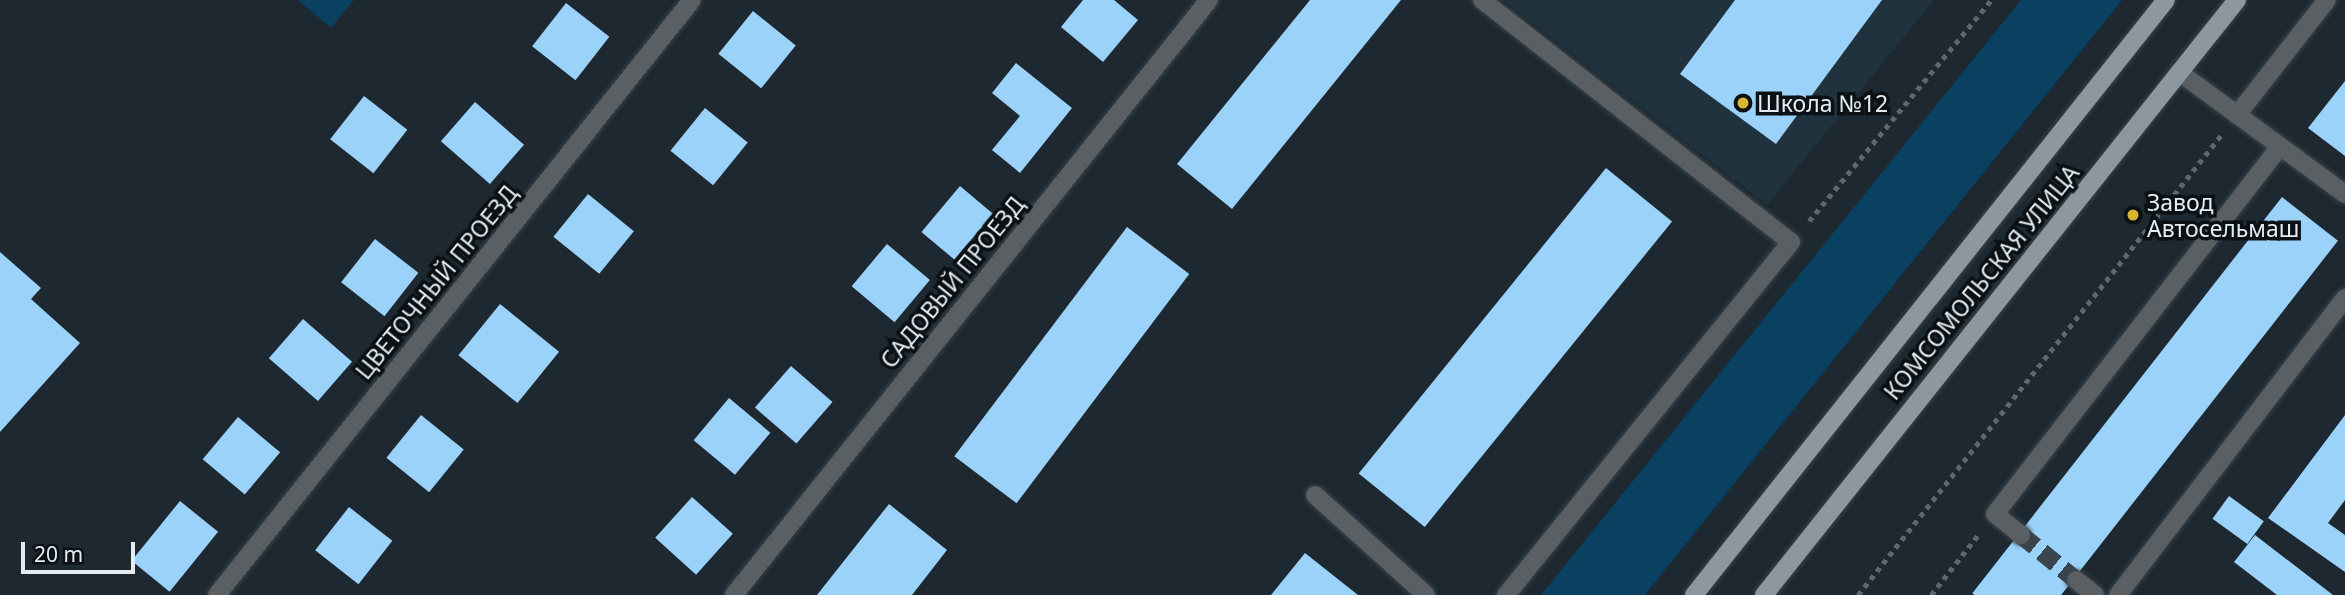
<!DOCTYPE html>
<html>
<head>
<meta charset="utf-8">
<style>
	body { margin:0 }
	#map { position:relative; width:2345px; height:595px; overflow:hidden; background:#1d2830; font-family:"Noto Sans",sans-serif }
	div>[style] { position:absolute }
	.built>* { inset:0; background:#20323e }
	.green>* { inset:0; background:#0a4161 }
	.building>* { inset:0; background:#9bd2fa; transform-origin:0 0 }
	.minor-tunnel>* { height:18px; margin-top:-9px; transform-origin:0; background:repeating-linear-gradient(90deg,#3b454d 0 18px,transparent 0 27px) }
	.path>* { height:4.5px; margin-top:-2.25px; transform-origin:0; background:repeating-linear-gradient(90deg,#5d676e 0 5px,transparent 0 10px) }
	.roads { filter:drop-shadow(0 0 2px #39434b) drop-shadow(0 0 2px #39434b) }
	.minor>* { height:18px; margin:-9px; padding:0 9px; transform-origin:9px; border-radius:9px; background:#595f63 }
	.major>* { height:18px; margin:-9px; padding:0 9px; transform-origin:9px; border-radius:9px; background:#8c97a0 }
	.dots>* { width:19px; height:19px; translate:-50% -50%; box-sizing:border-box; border:4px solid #0b1014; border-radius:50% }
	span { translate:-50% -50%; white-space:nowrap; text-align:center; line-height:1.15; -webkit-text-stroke:7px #0b1014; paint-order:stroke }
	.poi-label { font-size:23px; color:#e4ecf1 }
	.left { translate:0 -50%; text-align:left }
	.street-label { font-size:23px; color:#e4ecf1 }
	.scale { position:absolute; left:21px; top:542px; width:114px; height:32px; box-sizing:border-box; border:4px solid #e4ecf1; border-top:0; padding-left:9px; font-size:21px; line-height:24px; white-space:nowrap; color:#e4ecf1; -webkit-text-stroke:5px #0b1014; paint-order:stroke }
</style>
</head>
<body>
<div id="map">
	<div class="built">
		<i style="clip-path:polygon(1503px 0,1934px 0,1767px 205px)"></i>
	</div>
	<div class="green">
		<i style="clip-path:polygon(298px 0,354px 0,331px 28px)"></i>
		<i style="clip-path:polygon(2021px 0,2122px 0,1645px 595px,1541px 595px)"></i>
	</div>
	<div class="building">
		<i style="clip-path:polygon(1083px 0,1114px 0,1138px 20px,1103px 62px,1061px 27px)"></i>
		<i style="clip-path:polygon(1310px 0,1401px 0,1232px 209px,1177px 164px)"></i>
		<i style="clip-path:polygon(1735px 0,1882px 0,1776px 144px,1680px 74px)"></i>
		<i style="left:566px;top:3px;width:55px;height:55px;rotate:38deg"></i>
		<i style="left:753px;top:11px;width:55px;height:55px;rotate:39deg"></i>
		<i style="clip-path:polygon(1016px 63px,1072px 108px,1020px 173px,992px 150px,1020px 116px,992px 93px)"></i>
		<i style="clip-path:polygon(2345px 81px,2345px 156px,2308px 128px)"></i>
		<i style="left:364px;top:96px;width:55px;height:55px;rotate:38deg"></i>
		<i style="left:475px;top:102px;width:65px;height:52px;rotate:41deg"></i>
		<i style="left:705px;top:108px;width:55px;height:55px;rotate:39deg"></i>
		<i style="left:1606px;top:168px;width:85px;height:393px;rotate:39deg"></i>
		<i style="left:960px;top:186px;width:43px;height:60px;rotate:40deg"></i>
		<i style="left:588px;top:194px;width:59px;height:55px;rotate:39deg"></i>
		<i style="left:2282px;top:197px;width:71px;height:503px;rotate:38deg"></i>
		<i style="left:1127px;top:227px;width:78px;height:287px;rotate:37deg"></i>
		<i style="left:375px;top:239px;width:55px;height:55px;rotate:38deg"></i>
		<i style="left:887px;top:244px;width:56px;height:55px;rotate:40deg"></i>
		<i style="clip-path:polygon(0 252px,41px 288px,31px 299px,80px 343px,0 432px)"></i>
		<i style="left:500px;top:304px;width:76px;height:66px;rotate:39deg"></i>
		<i style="left:303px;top:319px;width:65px;height:52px;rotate:41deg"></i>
		<i style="left:791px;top:366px;width:55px;height:55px;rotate:41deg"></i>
		<i style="left:729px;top:398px;width:54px;height:55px;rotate:40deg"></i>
		<i style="left:421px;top:415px;width:55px;height:55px;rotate:39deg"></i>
		<i style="clip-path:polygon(2345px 415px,2345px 500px,2328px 523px,2345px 535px,2345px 572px,2268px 518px)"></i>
		<i style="left:238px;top:417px;width:55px;height:55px;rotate:40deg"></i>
		<i style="left:2229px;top:496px;width:43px;height:28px;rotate:36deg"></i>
		<i style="left:692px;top:497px;width:55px;height:55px;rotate:42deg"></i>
		<i style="left:180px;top:501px;width:49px;height:77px;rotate:39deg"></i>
		<i style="clip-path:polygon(889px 504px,947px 550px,912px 595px,817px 595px)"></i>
		<i style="left:349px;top:507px;width:55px;height:55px;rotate:38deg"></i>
		<i style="clip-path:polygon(2255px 535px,2333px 595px,2277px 595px,2234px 562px)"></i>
		<i style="clip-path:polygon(1305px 553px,1358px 595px,1271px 595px)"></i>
	</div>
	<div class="minor-tunnel">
		<i style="left:2021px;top:535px;width:71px;rotate:39.3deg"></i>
	</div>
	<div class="path">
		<i style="left:1809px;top:221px;width:286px;rotate:-50.5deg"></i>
		<i style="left:1858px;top:595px;width:587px;rotate:-51.71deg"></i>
		<i style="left:1931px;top:595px;width:76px;rotate:-51.9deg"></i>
	</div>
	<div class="roads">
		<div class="minor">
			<i style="left:1482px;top:0;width:392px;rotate:38.1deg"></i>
			<i style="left:1791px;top:242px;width:454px;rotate:128.9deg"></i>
			<i style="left:2179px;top:72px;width:206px;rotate:36.3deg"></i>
			<i style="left:2237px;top:115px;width:146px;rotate:-52deg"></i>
			<i style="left:1315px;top:495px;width:149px;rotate:42deg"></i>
			<i style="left:2021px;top:535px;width:33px;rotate:-141deg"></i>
			<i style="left:1995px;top:514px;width:465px;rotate:-52.2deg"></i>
			<i style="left:2076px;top:580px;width:24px;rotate:38deg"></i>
			<i style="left:217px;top:595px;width:761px;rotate:-51.4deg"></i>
			<i style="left:734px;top:595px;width:761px;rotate:-51.4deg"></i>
			<i style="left:2118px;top:595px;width:374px;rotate:-52.6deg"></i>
		</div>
		<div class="major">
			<i style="left:1694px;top:595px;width:759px;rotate:-51.58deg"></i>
			<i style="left:1764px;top:595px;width:760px;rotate:-51.52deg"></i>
		</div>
	</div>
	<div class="dots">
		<i style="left:1743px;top:103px;background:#dbb333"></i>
		<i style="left:2133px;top:215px;background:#dbb333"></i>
	</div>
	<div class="poi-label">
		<span class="left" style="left:1757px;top:103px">Школа №12</span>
		<span class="left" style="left:2147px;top:215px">Завод<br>Автосельмаш</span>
	</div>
	<div class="street-label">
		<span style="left:436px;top:282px;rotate:-51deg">ЦВЕТОЧНЫЙ ПРОЕЗД</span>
		<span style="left:952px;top:282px;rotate:-51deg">САДОВЫЙ ПРОЕЗД</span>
		<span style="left:1981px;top:282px;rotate:-51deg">КОМСОМОЛЬСКАЯ УЛИЦА</span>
	</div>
	<div class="scale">20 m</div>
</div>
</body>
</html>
